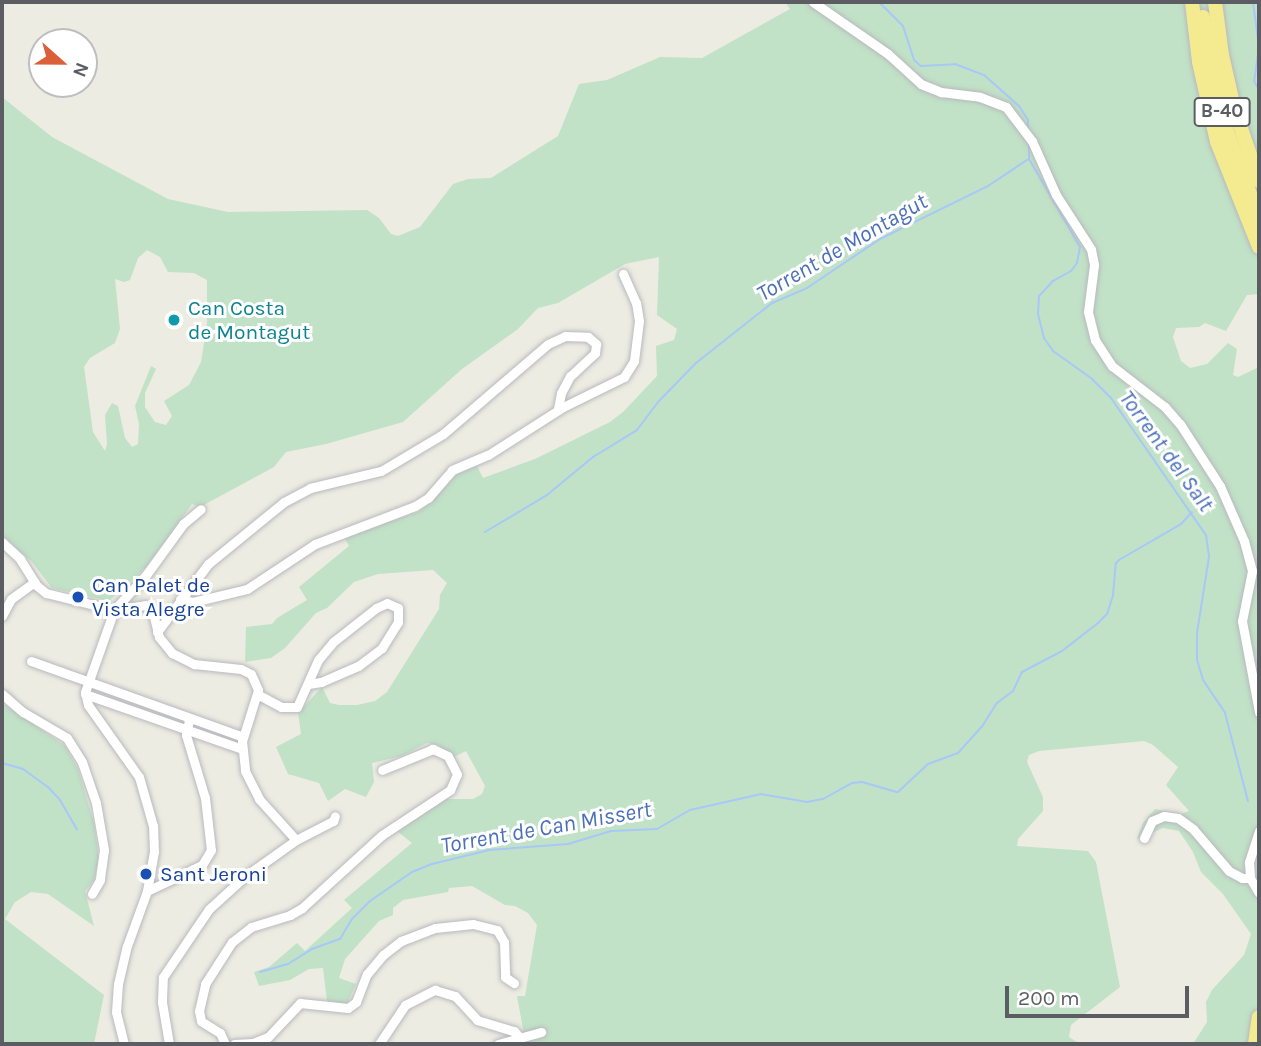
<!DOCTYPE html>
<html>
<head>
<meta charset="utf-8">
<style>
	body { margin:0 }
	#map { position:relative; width:1261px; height:1046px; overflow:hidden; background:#ecece2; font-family:Karla,sans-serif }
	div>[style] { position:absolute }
	.green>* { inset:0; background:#c1e2c6 }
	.stream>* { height:2px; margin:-1px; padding:0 1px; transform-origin:1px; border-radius:1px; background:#a7c8f8 }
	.roads { filter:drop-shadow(0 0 2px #b8b9be) drop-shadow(0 0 2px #b8b9be) }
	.minor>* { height:9px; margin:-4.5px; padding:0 4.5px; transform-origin:4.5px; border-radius:4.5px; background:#fff }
	.highway>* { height:14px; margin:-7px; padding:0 7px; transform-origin:7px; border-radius:7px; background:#f4eb91 }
	.dots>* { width:19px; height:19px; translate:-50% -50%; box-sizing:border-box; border:4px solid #fff; border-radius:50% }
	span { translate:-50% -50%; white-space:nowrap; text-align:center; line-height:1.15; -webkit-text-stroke:6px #fff; paint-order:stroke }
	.shield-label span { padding:2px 5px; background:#fff; border:2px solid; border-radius:5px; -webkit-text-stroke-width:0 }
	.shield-label { font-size:19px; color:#5b5d62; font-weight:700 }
	.culture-label { font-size:21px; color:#0d838f }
	.left { translate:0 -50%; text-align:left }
	.transit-label { font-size:21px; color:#164399 }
	.water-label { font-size:23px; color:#4b70b9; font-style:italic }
	.frame { position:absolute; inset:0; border:4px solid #5b5d62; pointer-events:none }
	.north { position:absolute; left:28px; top:28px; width:70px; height:70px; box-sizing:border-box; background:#fff; border:2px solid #bdbec0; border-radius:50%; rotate:111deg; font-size:19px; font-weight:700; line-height:28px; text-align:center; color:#5b5d62 }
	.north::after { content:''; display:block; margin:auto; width:24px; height:32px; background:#db5f39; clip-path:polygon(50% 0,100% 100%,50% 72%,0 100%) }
	.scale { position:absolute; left:1005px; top:986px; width:184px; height:32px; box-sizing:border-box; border:4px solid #5b5d62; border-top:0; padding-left:9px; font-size:21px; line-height:24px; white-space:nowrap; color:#5b5d62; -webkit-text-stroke:5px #fff; paint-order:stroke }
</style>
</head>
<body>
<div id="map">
	<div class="green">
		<i style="clip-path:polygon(evenodd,785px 2px,1259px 2px,1259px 294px,1247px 295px,1226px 331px,1205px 323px,1199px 327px,1176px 328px,1173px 337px,1181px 361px,1190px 368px,1207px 364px,1228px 343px,1237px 349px,1233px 375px,1238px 377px,1259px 367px,1259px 1044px,1193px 1044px,1207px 1022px,1206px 1002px,1212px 990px,1244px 955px,1251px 934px,1223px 894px,1201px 872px,1193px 852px,1179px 831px,1163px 828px,1137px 839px,1143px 823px,1155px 809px,1181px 814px,1189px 811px,1166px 785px,1178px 767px,1153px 745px,1144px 741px,1039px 751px,1029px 755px,1027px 762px,1043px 797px,1043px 811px,1018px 839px,1017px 846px,1088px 851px,1096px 862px,1120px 987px,1071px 1025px,1069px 1037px,1080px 1044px,513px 1044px,525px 1040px,517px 996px,525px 996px,537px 925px,528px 913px,515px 906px,505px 905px,472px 886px,449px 888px,448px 892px,403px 900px,393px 908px,393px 915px,379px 921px,345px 959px,339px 978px,356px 984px,348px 1002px,343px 1005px,327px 1001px,323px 968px,309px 969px,290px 980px,259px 986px,254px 972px,269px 967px,297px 943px,305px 951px,352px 908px,344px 900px,412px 843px,397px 831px,446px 799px,473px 799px,482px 794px,485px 786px,466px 751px,454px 757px,438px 745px,427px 743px,402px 756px,372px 763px,374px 782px,366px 797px,345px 789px,328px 801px,319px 783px,288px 774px,276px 747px,301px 734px,298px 713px,322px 687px,330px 703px,339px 705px,357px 705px,375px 701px,387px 692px,439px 609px,440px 595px,447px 583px,433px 570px,378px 574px,354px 582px,327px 608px,316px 613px,285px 648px,271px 658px,245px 662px,246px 627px,272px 624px,277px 618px,307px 600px,299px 587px,349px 546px,344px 537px,418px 512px,433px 501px,449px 479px,466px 470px,477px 466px,483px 478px,535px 459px,610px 422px,623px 412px,657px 376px,656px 346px,674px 340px,677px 329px,657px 315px,659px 257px,625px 264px,558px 303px,538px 308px,518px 329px,462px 369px,403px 422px,326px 444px,286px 452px,274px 467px,200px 507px,192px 504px,146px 567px,109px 601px,52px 588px,32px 562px,2px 535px,2px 97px,52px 137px,168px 199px,228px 212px,367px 210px,379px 218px,391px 234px,398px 236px,420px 227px,453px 184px,468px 179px,491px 178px,558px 136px,579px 84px,607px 80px,660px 57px,702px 58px,790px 9px,785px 2px,147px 250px,160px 257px,168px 272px,194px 273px,207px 280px,207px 324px,201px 362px,189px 385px,164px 401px,172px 416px,166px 425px,155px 422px,145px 407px,145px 393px,156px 369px,151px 366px,135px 406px,139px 424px,138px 444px,132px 447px,125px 438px,118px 406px,112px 403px,105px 415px,107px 444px,105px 451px,93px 432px,84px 367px,90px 358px,115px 343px,120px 329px,115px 279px,124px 282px,130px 280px,138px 258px,147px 250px)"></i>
		<i style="clip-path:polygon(2px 703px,65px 746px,78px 769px,94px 823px,99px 861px,94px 880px,85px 891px,94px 926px,48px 894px,31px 892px,15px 902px,5px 919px,104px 995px,94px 1044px,2px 1044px)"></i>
	</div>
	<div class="stream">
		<i style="left:879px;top:2px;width:34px;rotate:45deg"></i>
		<i style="left:903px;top:26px;width:36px;rotate:72deg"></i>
		<i style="left:914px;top:60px;width:9px;rotate:41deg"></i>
		<i style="left:921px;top:66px;width:34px;rotate:-3deg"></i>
		<i style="left:955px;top:64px;width:31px;rotate:21deg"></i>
		<i style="left:984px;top:75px;width:47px;rotate:41.5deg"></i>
		<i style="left:1019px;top:106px;width:17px;rotate:57deg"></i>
		<i style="left:1028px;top:120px;width:10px;rotate:90deg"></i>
		<i style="left:1253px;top:2px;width:45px;rotate:82.4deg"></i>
		<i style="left:1259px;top:47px;width:34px;rotate:98deg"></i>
		<i style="left:1254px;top:81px;width:10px;rotate:61deg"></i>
		<i style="left:1029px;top:142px;width:17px;rotate:90deg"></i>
		<i style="left:1029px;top:159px;width:102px;rotate:59.9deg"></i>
		<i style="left:1080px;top:247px;width:16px;rotate:101deg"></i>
		<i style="left:1077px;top:263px;width:10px;rotate:127deg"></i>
		<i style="left:1071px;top:271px;width:21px;rotate:151deg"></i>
		<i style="left:1053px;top:281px;width:21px;rotate:133deg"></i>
		<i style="left:1039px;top:296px;width:18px;rotate:93deg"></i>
		<i style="left:1038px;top:314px;width:25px;rotate:76deg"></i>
		<i style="left:1044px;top:338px;width:16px;rotate:55deg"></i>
		<i style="left:1053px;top:351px;width:47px;rotate:35.4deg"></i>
		<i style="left:1091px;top:378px;width:28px;rotate:45deg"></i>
		<i style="left:1111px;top:398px;width:167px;rotate:55.3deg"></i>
		<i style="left:1206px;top:535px;width:22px;rotate:82deg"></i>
		<i style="left:1209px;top:557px;width:77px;rotate:99deg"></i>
		<i style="left:1197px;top:633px;width:27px;rotate:90deg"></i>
		<i style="left:1197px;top:660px;width:21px;rotate:73deg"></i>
		<i style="left:1203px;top:680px;width:40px;rotate:56deg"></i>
		<i style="left:1225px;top:713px;width:91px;rotate:75.4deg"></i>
		<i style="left:485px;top:532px;width:72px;rotate:-30.8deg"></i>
		<i style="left:547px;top:495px;width:60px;rotate:-39.6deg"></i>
		<i style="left:593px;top:457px;width:52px;rotate:-31.5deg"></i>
		<i style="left:637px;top:430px;width:36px;rotate:-53deg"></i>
		<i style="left:659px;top:401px;width:53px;rotate:-45.8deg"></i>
		<i style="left:696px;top:363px;width:97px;rotate:-38.3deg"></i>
		<i style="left:772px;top:303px;width:38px;rotate:-23deg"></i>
		<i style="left:807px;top:288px;width:88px;rotate:-33.9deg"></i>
		<i style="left:880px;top:239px;width:120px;rotate:-26.1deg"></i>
		<i style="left:988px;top:186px;width:47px;rotate:-33.7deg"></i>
		<i style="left:2px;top:763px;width:22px;rotate:16deg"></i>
		<i style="left:23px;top:769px;width:31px;rotate:36deg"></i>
		<i style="left:48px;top:787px;width:18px;rotate:47deg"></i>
		<i style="left:60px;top:800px;width:34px;rotate:60deg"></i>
		<i style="left:260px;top:972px;width:29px;rotate:-16deg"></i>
		<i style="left:288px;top:964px;width:28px;rotate:-32deg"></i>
		<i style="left:312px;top:949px;width:30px;rotate:-20deg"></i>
		<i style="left:340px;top:939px;width:23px;rotate:-59deg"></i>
		<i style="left:352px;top:919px;width:25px;rotate:-45deg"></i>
		<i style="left:370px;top:901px;width:51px;rotate:-34.6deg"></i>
		<i style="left:412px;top:872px;width:22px;rotate:-22deg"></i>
		<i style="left:432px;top:864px;width:59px;rotate:-13.8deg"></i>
		<i style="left:489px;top:850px;width:79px;rotate:-4.3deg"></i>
		<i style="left:568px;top:844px;width:45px;rotate:-16.8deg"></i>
		<i style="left:611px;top:831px;width:46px;rotate:-2.5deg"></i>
		<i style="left:657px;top:829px;width:38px;rotate:-30deg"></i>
		<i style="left:690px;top:810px;width:73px;rotate:-12.7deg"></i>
		<i style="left:761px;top:794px;width:47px;rotate:9.9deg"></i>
		<i style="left:807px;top:802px;width:16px;rotate:-11deg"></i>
		<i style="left:823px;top:799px;width:33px;rotate:-29deg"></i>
		<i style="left:852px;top:783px;width:10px;rotate:-6deg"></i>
		<i style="left:862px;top:782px;width:37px;rotate:16deg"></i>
		<i style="left:898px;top:792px;width:41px;rotate:-43deg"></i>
		<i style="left:928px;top:764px;width:32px;rotate:-20deg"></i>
		<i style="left:958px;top:753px;width:38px;rotate:-48deg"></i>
		<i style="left:983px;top:725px;width:26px;rotate:-58deg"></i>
		<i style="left:997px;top:703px;width:20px;rotate:-37deg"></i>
		<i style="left:1013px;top:691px;width:21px;rotate:-65deg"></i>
		<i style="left:1022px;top:672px;width:45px;rotate:-27.7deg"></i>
		<i style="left:1062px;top:651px;width:46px;rotate:-37.9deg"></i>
		<i style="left:1098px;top:623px;width:13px;rotate:-45deg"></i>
		<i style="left:1107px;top:614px;width:20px;rotate:-72deg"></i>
		<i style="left:1113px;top:595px;width:32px;rotate:-85deg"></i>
		<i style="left:1116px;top:563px;width:4px;rotate:-45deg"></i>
		<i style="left:1119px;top:560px;width:72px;rotate:-30.1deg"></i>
		<i style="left:1181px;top:524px;width:16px;rotate:-47deg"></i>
	</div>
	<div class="roads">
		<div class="minor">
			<i style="left:813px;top:2px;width:91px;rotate:34.7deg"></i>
			<i style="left:888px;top:54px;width:45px;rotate:42.3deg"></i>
			<i style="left:921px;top:84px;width:22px;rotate:22deg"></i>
			<i style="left:941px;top:92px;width:39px;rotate:7deg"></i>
			<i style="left:980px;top:97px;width:28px;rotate:21deg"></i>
			<i style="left:1006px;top:107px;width:43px;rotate:52.6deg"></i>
			<i style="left:1032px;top:141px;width:59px;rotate:66deg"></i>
			<i style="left:1056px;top:195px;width:64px;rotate:57.1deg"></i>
			<i style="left:1091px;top:249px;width:16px;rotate:79deg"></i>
			<i style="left:1094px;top:265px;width:47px;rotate:97.3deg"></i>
			<i style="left:1088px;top:312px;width:29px;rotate:76deg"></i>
			<i style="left:1095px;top:340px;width:31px;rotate:57deg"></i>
			<i style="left:1112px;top:366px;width:67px;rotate:37.7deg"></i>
			<i style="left:1165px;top:407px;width:23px;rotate:49deg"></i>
			<i style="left:1180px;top:424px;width:74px;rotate:57.2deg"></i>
			<i style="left:1220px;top:486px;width:60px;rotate:66.4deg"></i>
			<i style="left:1244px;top:541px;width:31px;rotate:75deg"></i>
			<i style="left:1252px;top:571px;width:51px;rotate:101.3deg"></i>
			<i style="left:1242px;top:621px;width:93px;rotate:79.4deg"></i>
			<i style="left:2px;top:542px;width:25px;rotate:43deg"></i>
			<i style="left:20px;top:559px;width:31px;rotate:58deg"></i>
			<i style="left:36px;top:585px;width:13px;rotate:39deg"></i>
			<i style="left:46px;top:593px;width:70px;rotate:14deg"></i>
			<i style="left:114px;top:610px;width:31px;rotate:-9deg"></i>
			<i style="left:145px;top:605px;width:8px;rotate:30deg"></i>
			<i style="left:152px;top:609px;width:29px;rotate:76deg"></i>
			<i style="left:159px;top:637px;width:21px;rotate:51deg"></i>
			<i style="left:172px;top:653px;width:25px;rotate:27deg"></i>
			<i style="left:194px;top:664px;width:47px;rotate:6.1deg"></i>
			<i style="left:241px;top:669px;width:11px;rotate:27deg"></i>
			<i style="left:251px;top:674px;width:17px;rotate:66deg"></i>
			<i style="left:258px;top:690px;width:53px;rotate:107.4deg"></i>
			<i style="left:242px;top:741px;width:30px;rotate:84deg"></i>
			<i style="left:245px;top:771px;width:31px;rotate:63deg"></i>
			<i style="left:259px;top:799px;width:55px;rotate:47.9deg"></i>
			<i style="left:180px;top:599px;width:13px;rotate:13deg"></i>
			<i style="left:193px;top:602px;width:56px;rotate:-13.5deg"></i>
			<i style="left:247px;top:589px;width:82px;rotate:-33.5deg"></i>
			<i style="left:315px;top:544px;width:107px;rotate:-20.8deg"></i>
			<i style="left:415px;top:506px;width:15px;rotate:-32deg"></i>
			<i style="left:428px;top:498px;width:37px;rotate:-49deg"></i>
			<i style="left:452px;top:470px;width:39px;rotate:-23deg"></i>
			<i style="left:488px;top:455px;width:89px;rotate:-32.6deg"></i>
			<i style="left:563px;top:407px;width:68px;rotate:-26.2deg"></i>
			<i style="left:624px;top:377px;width:19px;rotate:-58deg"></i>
			<i style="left:634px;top:361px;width:40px;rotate:-82.9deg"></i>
			<i style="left:639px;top:321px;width:18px;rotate:-99deg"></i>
			<i style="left:636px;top:303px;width:32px;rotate:-114deg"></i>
			<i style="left:2px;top:616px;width:19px;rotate:-62deg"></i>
			<i style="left:11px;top:599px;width:29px;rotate:-36deg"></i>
			<i style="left:157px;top:632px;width:85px;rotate:-53.1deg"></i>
			<i style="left:208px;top:564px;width:98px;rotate:-39.2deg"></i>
			<i style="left:284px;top:502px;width:30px;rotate:-28deg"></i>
			<i style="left:310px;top:488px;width:73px;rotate:-13.5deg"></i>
			<i style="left:381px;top:471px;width:72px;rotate:-30.8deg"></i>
			<i style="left:443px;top:434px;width:138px;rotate:-40.6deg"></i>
			<i style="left:548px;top:344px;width:19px;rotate:-25deg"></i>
			<i style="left:565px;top:336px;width:23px;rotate:2deg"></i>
			<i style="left:588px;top:337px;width:11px;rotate:41deg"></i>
			<i style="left:596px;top:344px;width:9px;rotate:96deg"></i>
			<i style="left:595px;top:353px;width:34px;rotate:137deg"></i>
			<i style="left:570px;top:376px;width:19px;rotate:118deg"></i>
			<i style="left:561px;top:393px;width:16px;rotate:101deg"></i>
			<i style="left:31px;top:661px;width:225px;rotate:19.7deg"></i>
			<i style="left:2px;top:694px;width:28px;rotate:41deg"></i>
			<i style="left:23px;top:712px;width:51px;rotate:30.6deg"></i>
			<i style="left:67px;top:738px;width:28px;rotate:58deg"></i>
			<i style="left:82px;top:762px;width:43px;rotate:71.1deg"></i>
			<i style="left:96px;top:803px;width:48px;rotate:80.3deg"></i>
			<i style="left:104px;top:850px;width:30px;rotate:98deg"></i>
			<i style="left:100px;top:880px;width:16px;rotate:120deg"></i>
			<i style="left:85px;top:694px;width:166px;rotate:19.3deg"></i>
			<i style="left:257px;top:694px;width:27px;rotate:28deg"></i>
			<i style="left:281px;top:707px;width:16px"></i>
			<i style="left:297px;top:707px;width:51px;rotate:-65.9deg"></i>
			<i style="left:318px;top:660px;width:23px;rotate:-50deg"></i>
			<i style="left:333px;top:642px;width:55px;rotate:-38.3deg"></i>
			<i style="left:376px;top:608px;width:12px;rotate:-24deg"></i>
			<i style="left:387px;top:603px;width:12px;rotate:24deg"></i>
			<i style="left:398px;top:608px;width:14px;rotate:90deg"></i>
			<i style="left:398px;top:622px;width:31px;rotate:122deg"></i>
			<i style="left:382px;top:648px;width:30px;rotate:143deg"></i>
			<i style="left:358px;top:666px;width:40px;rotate:156.6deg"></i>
			<i style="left:321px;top:682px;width:13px;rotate:171deg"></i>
			<i style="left:1259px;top:831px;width:33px;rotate:108deg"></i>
			<i style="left:1249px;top:862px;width:16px;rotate:86deg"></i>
			<i style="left:1250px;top:878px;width:17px;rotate:59deg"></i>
			<i style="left:1144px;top:838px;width:19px;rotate:-65deg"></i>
			<i style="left:1152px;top:821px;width:13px;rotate:-23deg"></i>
			<i style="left:1164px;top:816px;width:14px;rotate:8deg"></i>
			<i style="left:1178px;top:818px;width:19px;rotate:36deg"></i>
			<i style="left:1193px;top:829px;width:55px;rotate:49.4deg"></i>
			<i style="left:1229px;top:871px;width:15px;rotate:28deg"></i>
			<i style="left:1242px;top:878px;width:8px"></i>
			<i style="left:147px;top:891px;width:61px;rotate:-25.3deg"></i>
			<i style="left:202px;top:865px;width:17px;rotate:-59deg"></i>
			<i style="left:211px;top:850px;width:52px;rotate:-96.6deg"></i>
			<i style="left:205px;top:798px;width:66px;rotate:-106.8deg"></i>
			<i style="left:186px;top:735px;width:16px;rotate:-79deg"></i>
			<i style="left:124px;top:1044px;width:33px;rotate:-104deg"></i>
			<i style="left:116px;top:1012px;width:28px;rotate:-86deg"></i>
			<i style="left:118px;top:984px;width:39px;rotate:-77deg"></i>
			<i style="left:127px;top:946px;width:59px;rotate:-70deg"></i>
			<i style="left:147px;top:891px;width:40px;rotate:-80deg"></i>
			<i style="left:154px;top:852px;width:26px;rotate:-92deg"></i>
			<i style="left:153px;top:826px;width:51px;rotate:-105.9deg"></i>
			<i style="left:139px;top:777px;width:88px;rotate:-125.3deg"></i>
			<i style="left:88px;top:705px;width:13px;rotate:-103deg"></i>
			<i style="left:85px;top:692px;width:87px;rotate:-70.5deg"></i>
			<i style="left:114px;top:610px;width:47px;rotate:-47.6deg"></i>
			<i style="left:146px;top:575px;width:63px;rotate:-54deg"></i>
			<i style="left:183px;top:524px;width:23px;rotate:-40deg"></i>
			<i style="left:169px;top:1044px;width:43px;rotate:-99.5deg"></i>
			<i style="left:162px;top:1002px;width:25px;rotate:-88deg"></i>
			<i style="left:163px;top:977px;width:82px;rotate:-55.9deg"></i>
			<i style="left:209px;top:909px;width:47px;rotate:-42.4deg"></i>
			<i style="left:244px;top:877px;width:64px;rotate:-35.4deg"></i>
			<i style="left:296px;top:840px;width:42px;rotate:-27.2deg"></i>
			<i style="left:333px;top:821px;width:5px;rotate:-68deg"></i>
			<i style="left:225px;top:1044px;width:12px;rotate:-114deg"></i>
			<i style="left:220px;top:1033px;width:22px;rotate:-148deg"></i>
			<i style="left:201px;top:1021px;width:10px;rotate:-101deg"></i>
			<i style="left:199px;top:1011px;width:28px;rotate:-77deg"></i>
			<i style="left:205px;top:984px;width:50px;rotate:-57.3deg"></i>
			<i style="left:232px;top:942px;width:24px;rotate:-38deg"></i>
			<i style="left:251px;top:927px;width:41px;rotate:-17.1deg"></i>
			<i style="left:290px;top:915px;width:14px;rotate:-30deg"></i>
			<i style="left:302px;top:908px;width:108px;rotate:-42.4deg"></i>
			<i style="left:382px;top:835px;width:82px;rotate:-33.5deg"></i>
			<i style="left:450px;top:790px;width:17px;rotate:-66deg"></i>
			<i style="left:457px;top:774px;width:20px;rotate:-117deg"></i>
			<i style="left:448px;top:756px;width:17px;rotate:-155deg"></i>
			<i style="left:433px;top:749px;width:55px;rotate:157.6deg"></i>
			<i style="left:234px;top:1044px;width:19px;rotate:-3deg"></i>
			<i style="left:253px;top:1043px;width:16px;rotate:-22deg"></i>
			<i style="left:268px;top:1037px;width:47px;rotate:-46.7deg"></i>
			<i style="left:300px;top:1003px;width:48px;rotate:5.9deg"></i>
			<i style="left:348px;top:1008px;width:10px;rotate:-37deg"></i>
			<i style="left:356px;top:1002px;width:30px;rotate:-69deg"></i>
			<i style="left:367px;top:974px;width:25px;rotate:-50deg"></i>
			<i style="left:383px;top:955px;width:23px;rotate:-38deg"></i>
			<i style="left:401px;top:941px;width:36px;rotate:-21deg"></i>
			<i style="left:435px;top:928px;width:38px;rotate:-6deg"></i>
			<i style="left:473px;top:924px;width:25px;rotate:14deg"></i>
			<i style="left:497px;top:930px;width:14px;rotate:60deg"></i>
			<i style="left:504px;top:942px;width:35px;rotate:88deg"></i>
			<i style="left:505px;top:977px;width:11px;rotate:34deg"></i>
			<i style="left:379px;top:1044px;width:47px;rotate:-56.3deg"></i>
			<i style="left:405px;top:1005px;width:34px;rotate:-27deg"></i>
			<i style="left:435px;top:990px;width:21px;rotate:17deg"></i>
			<i style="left:455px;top:996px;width:33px;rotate:47deg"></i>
			<i style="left:477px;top:1020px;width:39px;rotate:17deg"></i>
			<i style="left:514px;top:1031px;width:9px;rotate:49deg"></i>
			<i style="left:498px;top:1044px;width:45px;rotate:-15.6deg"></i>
		</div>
		<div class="highway">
			<i style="left:1192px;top:2px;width:60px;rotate:83.3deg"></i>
			<i style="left:1199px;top:62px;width:82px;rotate:77.3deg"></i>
			<i style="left:1217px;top:142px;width:113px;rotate:68.2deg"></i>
			<i style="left:1215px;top:2px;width:53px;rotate:82.5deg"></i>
			<i style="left:1222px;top:55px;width:54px;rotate:77.2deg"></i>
			<i style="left:1234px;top:108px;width:77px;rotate:71.1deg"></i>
			<i style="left:1203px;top:17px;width:51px;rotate:80.9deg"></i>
			<i style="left:1211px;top:67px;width:61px;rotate:76.7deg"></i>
			<i style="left:1225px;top:126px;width:98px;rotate:69.7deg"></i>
			<i style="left:1255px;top:1044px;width:27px;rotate:-82deg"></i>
		</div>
	</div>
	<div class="dots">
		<i style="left:174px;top:320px;background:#0f9aa8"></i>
		<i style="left:78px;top:597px;background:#1a4fb4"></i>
		<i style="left:146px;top:874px;background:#1a4fb4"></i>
	</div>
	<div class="shield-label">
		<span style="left:1222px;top:112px">B-40</span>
	</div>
	<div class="culture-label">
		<span class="left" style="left:188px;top:320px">Can Costa<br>de Montagut</span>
	</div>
	<div class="transit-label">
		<span class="left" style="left:92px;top:597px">Can Palet de<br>Vista Alegre</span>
		<span class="left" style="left:160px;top:874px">Sant Jeroni</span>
	</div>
	<div class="water-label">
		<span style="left:842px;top:248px;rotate:-30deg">Torrent de Montagut</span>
		<span style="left:1166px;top:451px;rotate:54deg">Torrent del Salt</span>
		<span style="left:546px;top:828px;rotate:-10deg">Torrent de Can Missert</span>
	</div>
	<div class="frame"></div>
	<div class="north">N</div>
	<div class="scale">200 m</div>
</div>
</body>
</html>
